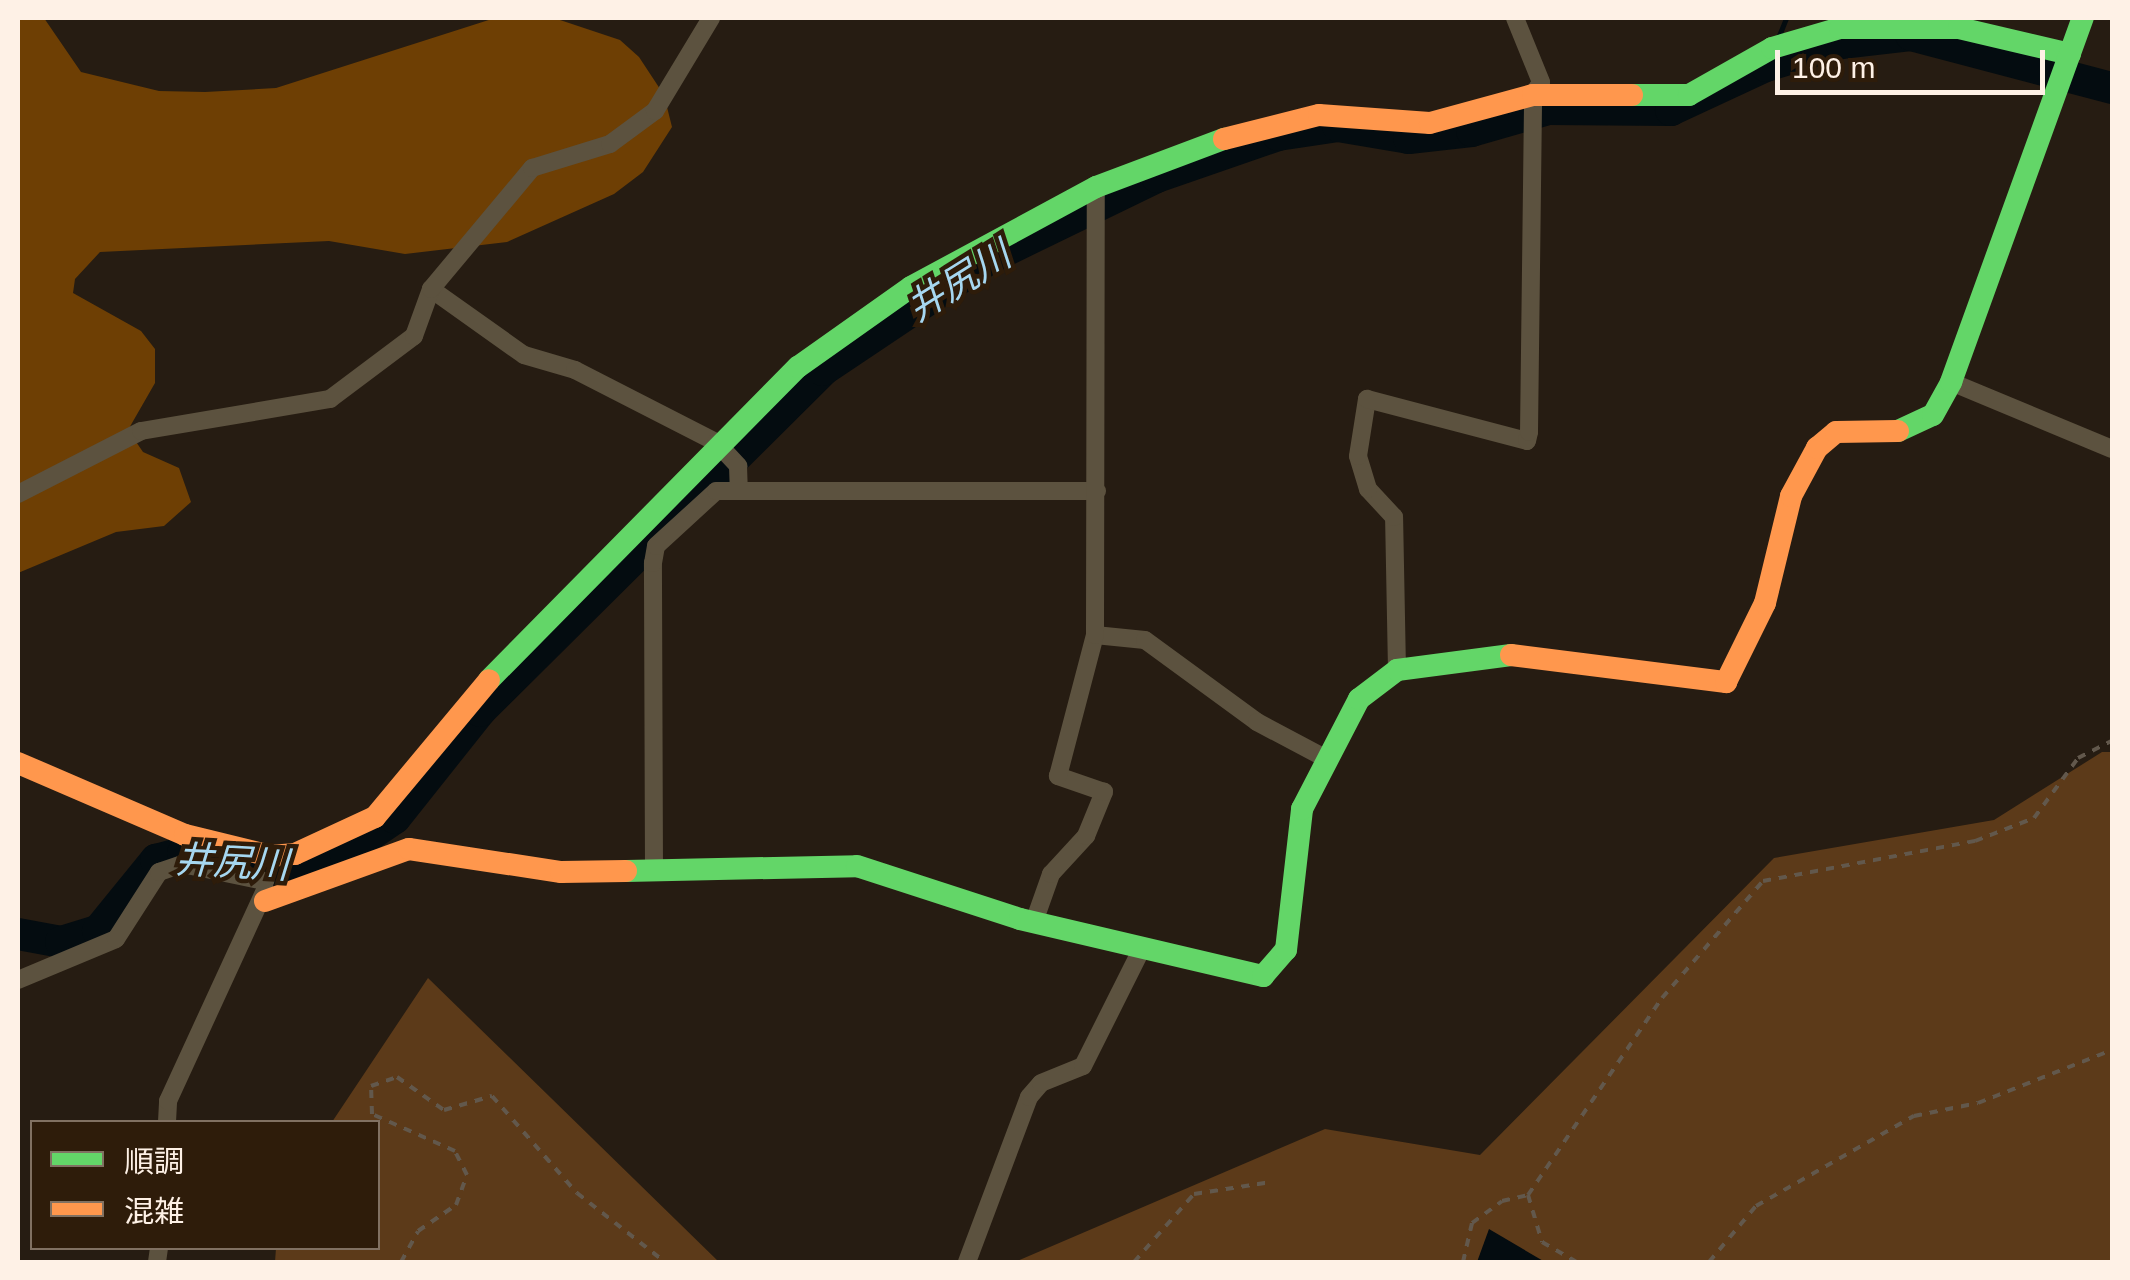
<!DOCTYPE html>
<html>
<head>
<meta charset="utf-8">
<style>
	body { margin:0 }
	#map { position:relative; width:2130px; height:1280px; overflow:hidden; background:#261c12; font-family:Arial,"Noto Sans JP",sans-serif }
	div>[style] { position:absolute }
	.green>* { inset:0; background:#5c3a19 }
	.forest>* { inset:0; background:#6e3f04 }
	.water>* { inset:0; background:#040c10 }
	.stream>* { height:5px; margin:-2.5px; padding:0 2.5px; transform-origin:2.5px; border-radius:2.5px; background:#040c10 }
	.river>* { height:32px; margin:-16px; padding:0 16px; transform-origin:16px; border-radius:16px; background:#040c10 }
	.path>* { height:4px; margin-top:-2px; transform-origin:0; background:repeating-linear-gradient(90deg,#62584c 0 8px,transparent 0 16px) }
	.street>* { height:18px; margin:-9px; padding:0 9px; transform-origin:9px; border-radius:9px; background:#5c523f }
	.fast>* { height:22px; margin:-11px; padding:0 11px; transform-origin:11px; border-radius:11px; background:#63d668 }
	.slow>* { height:22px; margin:-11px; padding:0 11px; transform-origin:11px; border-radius:11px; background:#ff974d }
	span { translate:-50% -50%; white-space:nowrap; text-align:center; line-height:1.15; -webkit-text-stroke:9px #2e1c0a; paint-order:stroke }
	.water-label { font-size:38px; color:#a6d7f0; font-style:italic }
	.frame { position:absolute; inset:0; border:20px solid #fef1e6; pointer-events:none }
	.legend { position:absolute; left:30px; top:1120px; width:350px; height:130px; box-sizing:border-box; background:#2e1c0a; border:2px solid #817162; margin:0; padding:12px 18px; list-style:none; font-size:30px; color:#fef1e6 }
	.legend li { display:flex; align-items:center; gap:20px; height:50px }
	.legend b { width:50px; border:2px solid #817162 }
	.scale { position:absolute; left:1775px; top:50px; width:270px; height:45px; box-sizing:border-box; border:5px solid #fef1e6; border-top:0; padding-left:12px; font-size:30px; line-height:35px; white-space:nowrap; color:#fef1e6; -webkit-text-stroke:8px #2e1c0a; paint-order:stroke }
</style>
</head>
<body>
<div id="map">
	<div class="green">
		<i style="clip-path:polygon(2102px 752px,2112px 752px,2112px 1262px,1015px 1262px,1325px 1129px,1480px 1155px,1774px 858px,1994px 820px)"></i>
		<i style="clip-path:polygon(428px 978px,719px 1262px,275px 1262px,276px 1248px,378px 1248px,378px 1122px,332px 1122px)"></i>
	</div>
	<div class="forest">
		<i style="clip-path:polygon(18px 18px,44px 18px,81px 72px,159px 91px,205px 92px,276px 88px,495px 18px,554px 18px,620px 40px,639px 57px,664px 95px,672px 127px,643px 172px,614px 194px,507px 242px,405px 254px,329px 241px,100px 252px,75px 279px,73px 293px,141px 331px,155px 349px,155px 383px,128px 430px,143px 452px,179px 468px,191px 502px,164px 526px,116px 532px,18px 573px)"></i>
	</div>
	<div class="water">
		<i style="clip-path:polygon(1489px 1229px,1545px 1262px,1477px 1262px)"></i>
	</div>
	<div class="stream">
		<i style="left:1778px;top:38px;width:22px;rotate:-68deg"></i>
	</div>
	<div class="river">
		<i style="left:18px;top:934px;width:44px;rotate:10.5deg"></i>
		<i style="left:61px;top:942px;width:39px;rotate:-17deg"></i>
		<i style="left:98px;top:931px;width:92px;rotate:-50.8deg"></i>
		<i style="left:156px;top:860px;width:28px;rotate:-15deg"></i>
		<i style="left:183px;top:853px;width:109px;rotate:10.1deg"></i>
		<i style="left:290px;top:872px;width:59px;rotate:-20deg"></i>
		<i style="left:345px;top:852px;width:60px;rotate:-34.2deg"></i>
		<i style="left:395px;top:818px;width:137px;rotate:-51.5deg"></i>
		<i style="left:480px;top:711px;width:484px;rotate:-44.8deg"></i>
		<i style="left:823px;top:370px;width:203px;rotate:-33.8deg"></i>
		<i style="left:992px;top:257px;width:183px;rotate:-25.9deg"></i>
		<i style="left:1157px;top:177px;width:128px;rotate:-19.1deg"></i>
		<i style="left:1278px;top:135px;width:61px;rotate:-8.5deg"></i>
		<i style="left:1338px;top:126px;width:72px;rotate:9.6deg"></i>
		<i style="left:1409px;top:138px;width:63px;rotate:-6.3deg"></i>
		<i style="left:1472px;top:131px;width:79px;rotate:-16.1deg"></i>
		<i style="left:1548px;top:109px;width:123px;rotate:0.5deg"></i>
		<i style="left:1671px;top:110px;width:105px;rotate:-24.9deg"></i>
		<i style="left:1766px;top:66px;width:78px;rotate:-17deg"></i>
		<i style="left:1841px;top:43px;width:70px;rotate:-6.5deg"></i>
		<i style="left:1911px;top:35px;width:208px;rotate:14.8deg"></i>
	</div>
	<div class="path">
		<i style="left:1528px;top:1195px;width:49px;rotate:73.4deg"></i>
		<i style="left:1542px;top:1242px;width:39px;rotate:30deg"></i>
		<i style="left:401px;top:1262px;width:35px;rotate:-61deg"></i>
		<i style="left:418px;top:1231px;width:46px;rotate:-34.4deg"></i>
		<i style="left:456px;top:1205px;width:32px;rotate:-70deg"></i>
		<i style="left:467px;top:1175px;width:27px;rotate:-117deg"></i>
		<i style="left:455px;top:1151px;width:91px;rotate:-156deg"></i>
		<i style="left:372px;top:1114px;width:28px;rotate:-92deg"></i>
		<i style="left:371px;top:1086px;width:28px;rotate:-19deg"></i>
		<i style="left:397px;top:1077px;width:57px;rotate:35.1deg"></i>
		<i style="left:444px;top:1110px;width:50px;rotate:-16.3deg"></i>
		<i style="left:492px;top:1096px;width:129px;rotate:48.8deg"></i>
		<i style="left:577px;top:1193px;width:112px;rotate:38.1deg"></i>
		<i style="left:1134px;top:1262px;width:91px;rotate:-48.6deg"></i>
		<i style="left:1194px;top:1194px;width:78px;rotate:-8.9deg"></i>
		<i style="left:1463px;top:1262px;width:40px;rotate:-77deg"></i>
		<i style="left:1472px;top:1223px;width:37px;rotate:-36deg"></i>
		<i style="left:1502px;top:1201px;width:27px;rotate:-13deg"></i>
		<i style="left:1528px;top:1195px;width:238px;rotate:-55.8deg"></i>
		<i style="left:1662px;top:998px;width:155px;rotate:-49.2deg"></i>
		<i style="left:1763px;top:881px;width:216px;rotate:-10.7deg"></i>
		<i style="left:1975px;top:841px;width:63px;rotate:-21.3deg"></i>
		<i style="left:2034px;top:818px;width:74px;rotate:-53.7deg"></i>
		<i style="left:2078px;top:758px;width:38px;rotate:-27deg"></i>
		<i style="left:1709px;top:1262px;width:73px;rotate:-50deg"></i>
		<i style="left:1756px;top:1206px;width:182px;rotate:-29.7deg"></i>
		<i style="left:1914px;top:1116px;width:65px;rotate:-11.5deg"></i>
		<i style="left:1978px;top:1103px;width:144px;rotate:-21.6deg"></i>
	</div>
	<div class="street">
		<i style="left:431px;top:289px;width:114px;rotate:35.4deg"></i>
		<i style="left:524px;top:355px;width:53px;rotate:16.4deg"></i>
		<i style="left:575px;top:370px;width:158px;rotate:27.1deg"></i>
		<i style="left:716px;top:442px;width:33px;rotate:47deg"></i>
		<i style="left:738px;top:466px;width:24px;rotate:88deg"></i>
		<i style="left:1951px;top:382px;width:174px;rotate:22.6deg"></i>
		<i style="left:18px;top:494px;width:138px;rotate:-27.1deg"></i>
		<i style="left:141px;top:431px;width:192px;rotate:-9.6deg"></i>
		<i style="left:330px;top:399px;width:105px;rotate:-36.9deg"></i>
		<i style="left:414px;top:336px;width:50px;rotate:-70.1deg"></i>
		<i style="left:431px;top:289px;width:158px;rotate:-50.1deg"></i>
		<i style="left:532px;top:168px;width:82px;rotate:-17.1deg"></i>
		<i style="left:610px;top:144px;width:56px;rotate:-36.3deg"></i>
		<i style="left:655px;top:111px;width:109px;rotate:-58.9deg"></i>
		<i style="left:1095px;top:635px;width:50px;rotate:5.7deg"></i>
		<i style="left:1145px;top:640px;width:139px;rotate:36.2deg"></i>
		<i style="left:1257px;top:722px;width:75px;rotate:27.9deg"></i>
		<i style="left:1397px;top:670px;width:153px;rotate:-91.1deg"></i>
		<i style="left:1394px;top:517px;width:38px;rotate:-133deg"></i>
		<i style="left:1368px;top:489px;width:34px;rotate:-107deg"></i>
		<i style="left:1358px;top:456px;width:58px;rotate:-81deg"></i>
		<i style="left:1367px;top:399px;width:165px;rotate:14.7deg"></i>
		<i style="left:1527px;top:441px;width:9px;rotate:-77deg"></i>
		<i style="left:1529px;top:432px;width:337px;rotate:-89.3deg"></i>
		<i style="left:1533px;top:95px;width:15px;rotate:-58deg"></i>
		<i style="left:1541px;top:82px;width:69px;rotate:-112.1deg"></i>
		<i style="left:654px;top:870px;width:307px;rotate:-90.2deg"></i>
		<i style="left:653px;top:563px;width:17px;rotate:-80deg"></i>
		<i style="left:656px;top:546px;width:81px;rotate:-42.5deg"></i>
		<i style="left:716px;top:491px;width:381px"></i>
		<i style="left:1034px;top:922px;width:51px;rotate:-70.5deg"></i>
		<i style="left:1051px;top:874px;width:52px;rotate:-47.4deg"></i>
		<i style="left:1086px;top:836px;width:48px;rotate:-67.8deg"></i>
		<i style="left:1104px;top:792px;width:49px;rotate:-160.8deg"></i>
		<i style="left:1058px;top:776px;width:146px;rotate:-75.3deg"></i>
		<i style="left:1095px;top:635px;width:448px;rotate:-89.9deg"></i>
		<i style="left:18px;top:980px;width:106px;rotate:-22.7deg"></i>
		<i style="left:116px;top:939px;width:80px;rotate:-57.3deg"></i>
		<i style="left:159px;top:872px;width:24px;rotate:-19deg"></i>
		<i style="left:182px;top:864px;width:85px;rotate:11.6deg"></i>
		<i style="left:167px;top:1122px;width:21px;rotate:-87deg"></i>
		<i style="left:168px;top:1101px;width:232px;rotate:-65.3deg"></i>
		<i style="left:157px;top:1262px;width:14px;rotate:-82deg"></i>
		<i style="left:967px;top:1262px;width:176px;rotate:-69.4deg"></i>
		<i style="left:1029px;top:1097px;width:18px;rotate:-49deg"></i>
		<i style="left:1041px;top:1083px;width:45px;rotate:-22deg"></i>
		<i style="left:1083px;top:1066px;width:132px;rotate:-63.4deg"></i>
	</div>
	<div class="fast">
		<i style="left:1632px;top:95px;width:57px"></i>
		<i style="left:1689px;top:95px;width:95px;rotate:-29.5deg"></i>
		<i style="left:1772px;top:48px;width:71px;rotate:-16.4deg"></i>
		<i style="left:1840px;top:28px;width:119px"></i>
		<i style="left:1959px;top:28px;width:114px;rotate:13.2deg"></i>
		<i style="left:1898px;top:431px;width:38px;rotate:-25deg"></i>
		<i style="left:1933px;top:415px;width:38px;rotate:-61deg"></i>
		<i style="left:1951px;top:382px;width:387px;rotate:-70.1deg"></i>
		<i style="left:489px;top:680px;width:440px;rotate:-45.4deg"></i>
		<i style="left:798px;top:367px;width:138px;rotate:-35.3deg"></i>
		<i style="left:911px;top:287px;width:210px;rotate:-28.4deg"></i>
		<i style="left:1096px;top:187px;width:137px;rotate:-20.6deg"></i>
		<i style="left:626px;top:871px;width:231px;rotate:-1.2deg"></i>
		<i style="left:857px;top:866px;width:171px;rotate:18deg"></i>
		<i style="left:1020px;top:919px;width:250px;rotate:13.2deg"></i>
		<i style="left:1263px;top:976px;width:35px;rotate:-49deg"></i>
		<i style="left:1286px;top:950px;width:142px;rotate:-83.5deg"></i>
		<i style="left:1302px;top:809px;width:124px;rotate:-62.6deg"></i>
		<i style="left:1359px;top:699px;width:48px;rotate:-37.3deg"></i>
		<i style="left:1397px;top:670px;width:115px;rotate:-7.5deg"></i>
	</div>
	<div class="slow">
		<i style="left:1224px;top:139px;width:98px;rotate:-14.2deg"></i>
		<i style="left:1319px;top:115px;width:111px;rotate:4.1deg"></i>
		<i style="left:1430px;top:123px;width:107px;rotate:-15.2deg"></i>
		<i style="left:1533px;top:95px;width:99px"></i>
		<i style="left:1511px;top:655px;width:217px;rotate:7.2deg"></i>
		<i style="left:1726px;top:682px;width:88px;rotate:-63.7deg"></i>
		<i style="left:1765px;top:603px;width:110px;rotate:-76.3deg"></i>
		<i style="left:1791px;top:496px;width:55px;rotate:-61.6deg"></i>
		<i style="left:1817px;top:448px;width:25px;rotate:-40deg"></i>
		<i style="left:1836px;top:432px;width:62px;rotate:-0.9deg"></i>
		<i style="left:18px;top:763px;width:182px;rotate:23.3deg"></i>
		<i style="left:185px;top:835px;width:89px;rotate:13.7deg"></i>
		<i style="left:271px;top:856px;width:24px;rotate:-5deg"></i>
		<i style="left:295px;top:854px;width:88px;rotate:-24.8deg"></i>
		<i style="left:375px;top:817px;width:178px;rotate:-50.2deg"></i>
		<i style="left:265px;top:901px;width:153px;rotate:-19.9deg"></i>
		<i style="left:409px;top:849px;width:154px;rotate:8.6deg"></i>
		<i style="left:561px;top:872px;width:65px;rotate:-0.9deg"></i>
	</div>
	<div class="water-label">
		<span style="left:959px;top:282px;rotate:-32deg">井尻川</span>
		<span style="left:232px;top:863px;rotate:3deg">井尻川</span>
	</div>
	<div class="frame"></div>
	<ul class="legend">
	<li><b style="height:12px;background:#63d668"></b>順調</li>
	<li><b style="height:12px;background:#ff974d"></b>混雑</li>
	</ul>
	<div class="scale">100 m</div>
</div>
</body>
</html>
